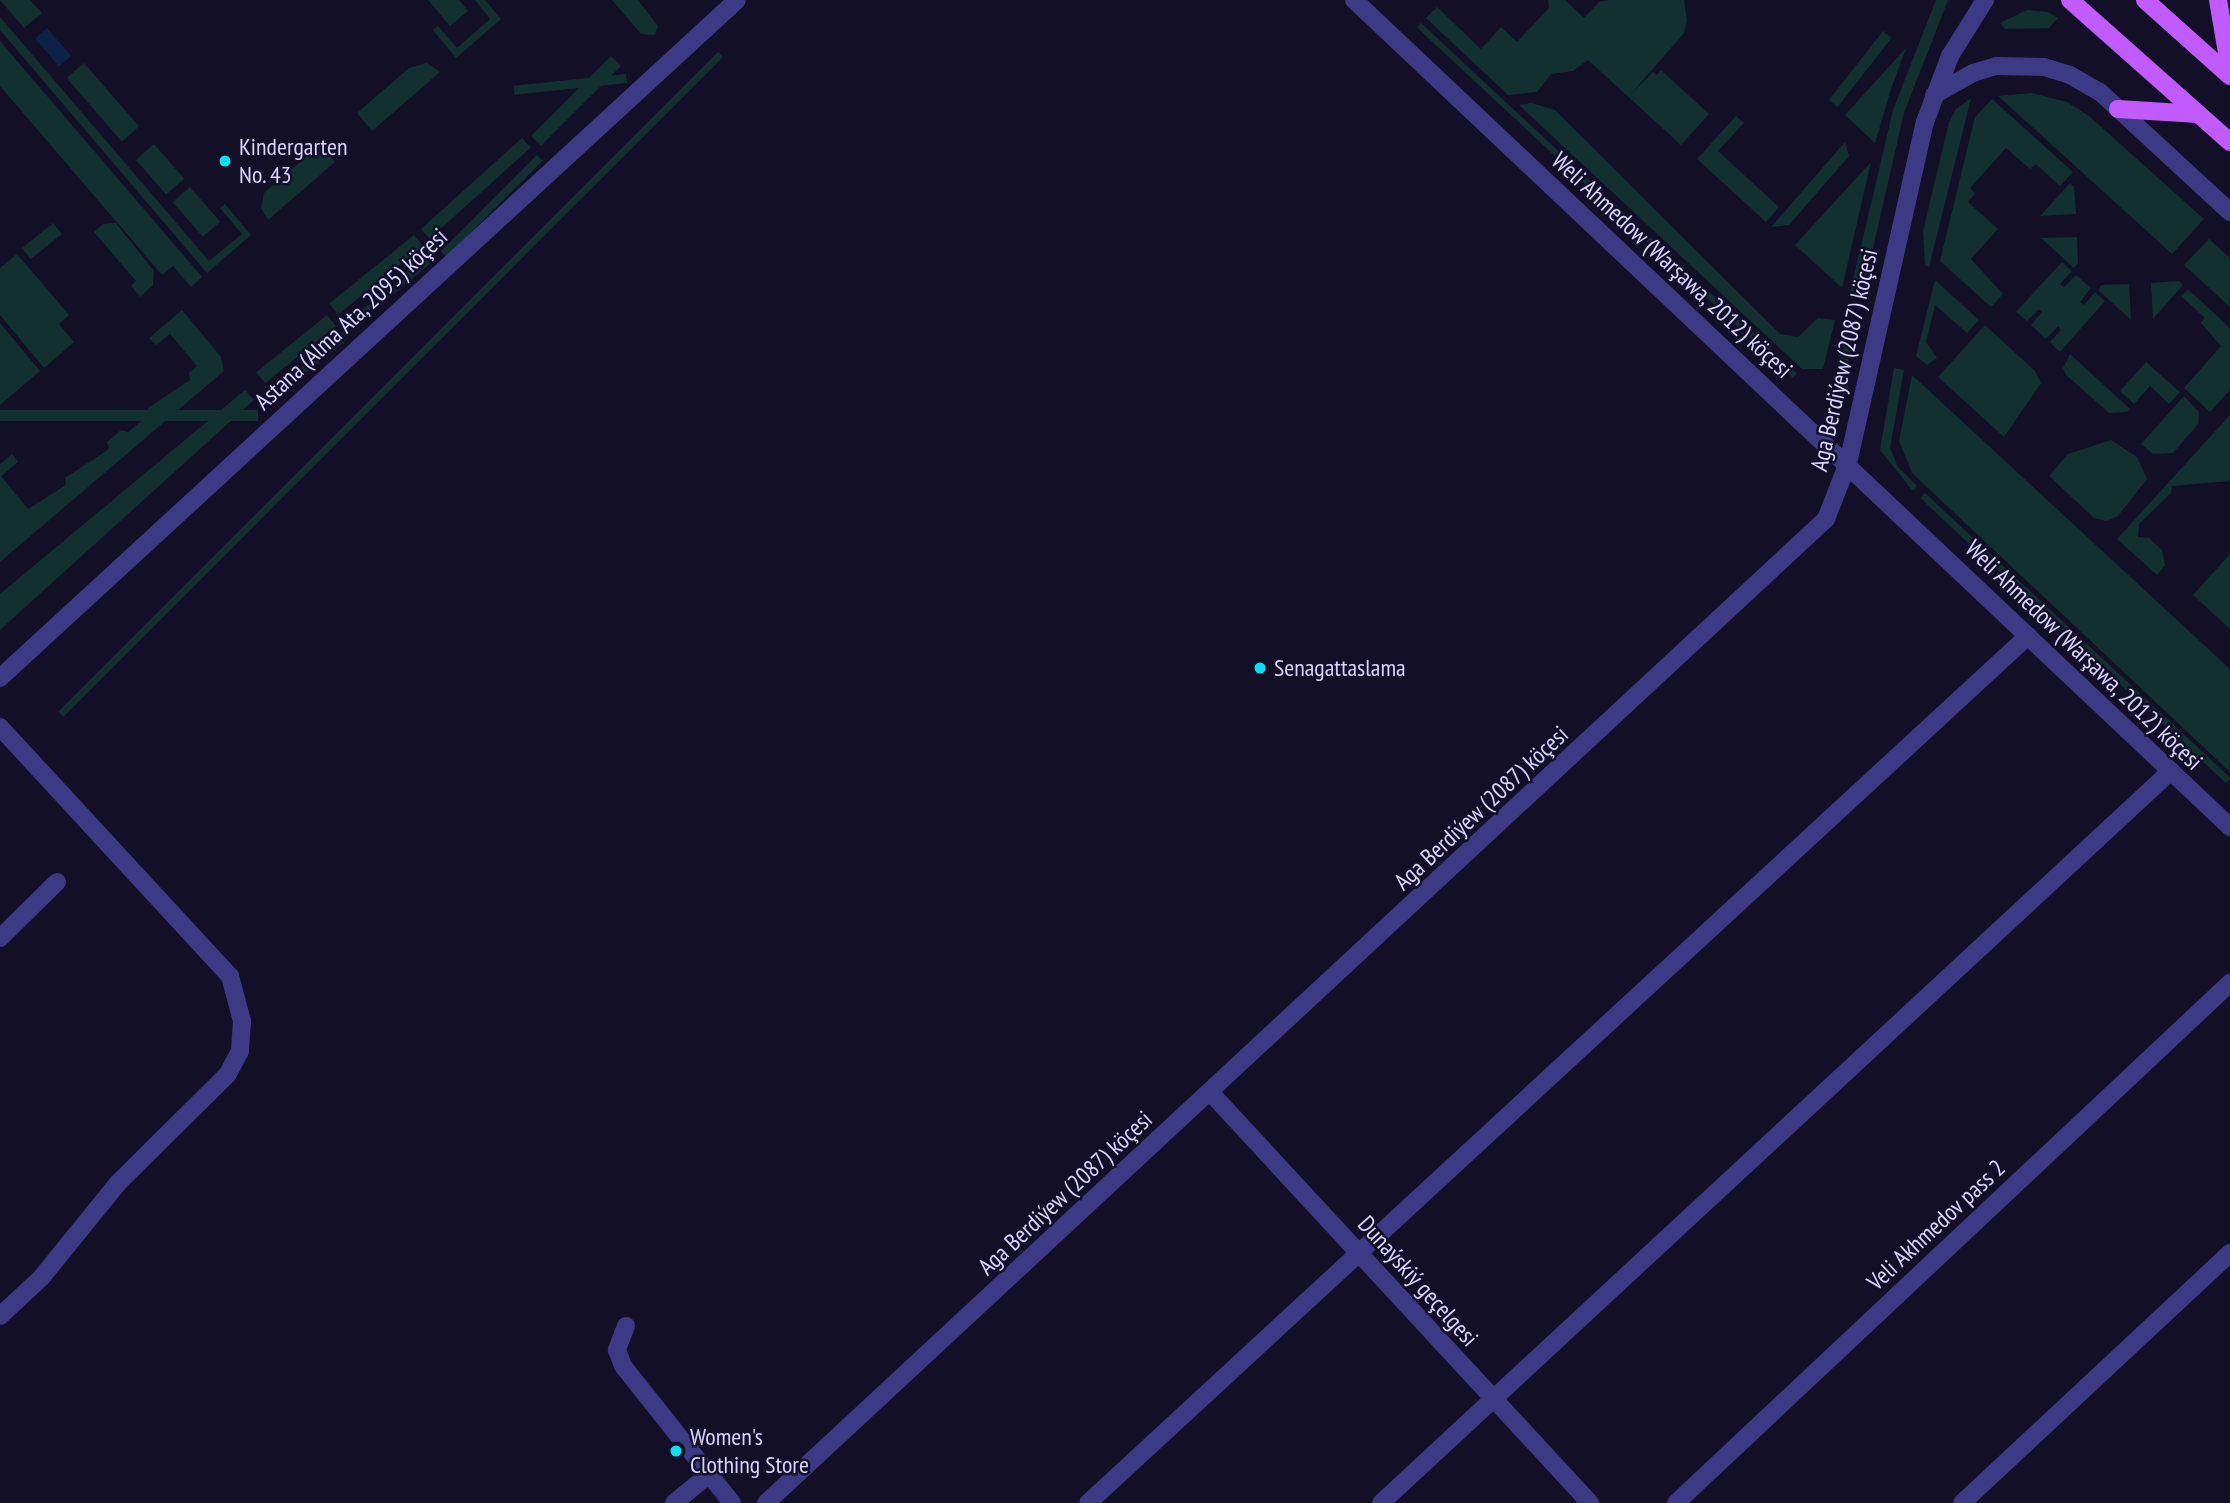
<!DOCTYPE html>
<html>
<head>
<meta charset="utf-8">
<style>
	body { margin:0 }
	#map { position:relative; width:2230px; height:1503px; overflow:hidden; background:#130f26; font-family:"PT Sans Narrow",sans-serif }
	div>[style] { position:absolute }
	.green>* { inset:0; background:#12302f; transform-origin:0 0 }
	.water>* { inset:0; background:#0c2248; transform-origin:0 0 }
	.minor>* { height:18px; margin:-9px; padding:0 9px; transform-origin:9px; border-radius:9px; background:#3d3a85 }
	.major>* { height:18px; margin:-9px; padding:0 9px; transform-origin:9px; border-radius:9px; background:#c25bff }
	.dots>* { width:19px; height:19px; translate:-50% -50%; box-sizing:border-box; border:4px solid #130f26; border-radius:50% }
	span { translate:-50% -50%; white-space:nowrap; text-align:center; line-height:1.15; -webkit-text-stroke:5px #130f26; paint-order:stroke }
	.poi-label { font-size:24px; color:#d9d4ff }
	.left { translate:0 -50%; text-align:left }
	.street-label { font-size:24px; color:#d9d4ff }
</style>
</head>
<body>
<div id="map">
	<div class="green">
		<i style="clip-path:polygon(0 0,30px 0,42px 13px,24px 28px)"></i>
		<i style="clip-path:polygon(428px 0,459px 0,468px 11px,450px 26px)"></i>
		<i style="clip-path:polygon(475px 0,485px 0,501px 19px,456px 58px,433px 30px,438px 26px,457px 48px,490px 19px)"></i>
		<i style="clip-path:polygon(612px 0,638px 0,658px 26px,655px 35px,641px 34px)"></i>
		<i style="clip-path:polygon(1548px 0,1565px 0,1584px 18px,1599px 2px,1609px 0,1684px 0,1687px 21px,1684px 33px,1631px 94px,1653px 72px,1657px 75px,1661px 70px,1709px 114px,1681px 145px,1588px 60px,1573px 71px,1551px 74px,1537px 92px,1508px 95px,1426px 18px,1437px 7px,1481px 49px,1501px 27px,1517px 42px,1549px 8px)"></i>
		<i style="clip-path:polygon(1936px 0,1948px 0,1904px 113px,1862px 296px,1850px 293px,1893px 110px)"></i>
		<i style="clip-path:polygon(2027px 10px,2048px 12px,2058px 18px,2049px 28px,2005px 29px,2000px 23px)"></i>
		<i style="clip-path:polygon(0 17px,209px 261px,242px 234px,220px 208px,225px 204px,251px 235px,207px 273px,0 30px)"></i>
		<i style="left:1421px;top:23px;width:514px;height:6px;rotate:43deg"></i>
		<i style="left:1883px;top:31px;width:11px;height:88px;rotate:38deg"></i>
		<i style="clip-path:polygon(0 41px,202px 277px,191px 287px,173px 266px,162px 275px,0 86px)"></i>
		<i style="clip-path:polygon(1906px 48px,1891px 89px,1875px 143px,1845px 115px)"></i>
		<i style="left:718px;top:52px;width:7px;height:933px;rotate:45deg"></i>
		<i style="left:611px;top:56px;width:14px;height:113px;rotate:45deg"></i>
		<i style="left:84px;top:63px;width:84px;height:23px;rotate:49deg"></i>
		<i style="clip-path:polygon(427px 63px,440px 72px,372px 131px,357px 113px,409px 68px)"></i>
		<i style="left:626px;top:74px;width:9px;height:113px;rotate:84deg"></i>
		<i style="clip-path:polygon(2032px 93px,2067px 102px,2089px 116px,2204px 219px,2172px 254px,1998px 96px)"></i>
		<i style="clip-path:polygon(1971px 98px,1929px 267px,1925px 265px,1923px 231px,1949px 122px,1956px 109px)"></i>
		<i style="clip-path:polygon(1992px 99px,2073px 172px,2060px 186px,2036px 164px,2030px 169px,2006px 148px,1970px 188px,1975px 193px,1968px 202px,1998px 229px,1971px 259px,2003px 294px,1991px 307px,1940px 261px,1975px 117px)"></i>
		<i style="clip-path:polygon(1531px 103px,1555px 110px,1780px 334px,1798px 337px,1818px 318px,1835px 320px,1823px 369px,1802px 369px,1519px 105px)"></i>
		<i style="clip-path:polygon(1736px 116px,1744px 123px,1718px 151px,1779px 207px,1766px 222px,1697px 159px)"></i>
		<i style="left:522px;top:138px;width:13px;height:136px;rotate:48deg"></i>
		<i style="clip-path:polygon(1845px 142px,1849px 156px,1789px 225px,1771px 227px)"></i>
		<i style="left:154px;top:144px;width:46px;height:24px;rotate:49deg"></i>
		<i style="clip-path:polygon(321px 144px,335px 162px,268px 220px,261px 208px,264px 193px)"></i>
		<i style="left:537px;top:155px;width:8px;height:136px;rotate:45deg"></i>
		<i style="clip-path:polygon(1871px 162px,1842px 288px,1795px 245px)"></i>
		<i style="clip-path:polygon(2070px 183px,2074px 187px,2076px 214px,2040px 216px)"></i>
		<i style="left:190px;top:187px;width:46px;height:23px;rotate:49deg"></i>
		<i style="left:53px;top:223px;width:14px;height:40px;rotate:51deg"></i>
		<i style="clip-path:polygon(116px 223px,154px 271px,153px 285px,140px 297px,131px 286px,136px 281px,94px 232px,103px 224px)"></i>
		<i style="left:414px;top:235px;width:14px;height:109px;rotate:51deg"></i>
		<i style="clip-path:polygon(2077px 237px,2078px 263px,2074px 268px,2041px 238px)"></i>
		<i style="clip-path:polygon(2209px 239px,2230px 258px,2230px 307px,2184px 265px)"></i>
		<i style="left:430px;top:253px;width:8px;height:110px;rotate:50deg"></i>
		<i style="clip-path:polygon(17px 254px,69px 315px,59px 324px,74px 342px,44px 368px,0 315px,0 268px)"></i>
		<i style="clip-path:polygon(2062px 262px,2072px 271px,2060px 284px,2064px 287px,2076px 275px,2091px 288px,2080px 302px,2084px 305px,2095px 292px,2105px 301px,2060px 352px,2050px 342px,2061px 330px,2058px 326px,2046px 339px,2031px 325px,2042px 312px,2039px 309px,2027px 321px,2016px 312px)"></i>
		<i style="clip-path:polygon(1935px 280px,1979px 320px,1967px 333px,1935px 305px,1926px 342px,1937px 358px,1927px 365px,1916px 356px)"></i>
		<i style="clip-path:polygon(2179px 281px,2183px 285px,2153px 319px,2151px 283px)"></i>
		<i style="clip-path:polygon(2129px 284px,2131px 320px,2098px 290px,2102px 285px)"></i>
		<i style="clip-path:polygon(2188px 289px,2230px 328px,2230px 390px,2210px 412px,2184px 388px,2221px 346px,2201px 323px,2205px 318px,2181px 296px)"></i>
		<i style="clip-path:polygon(182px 310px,221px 357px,224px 371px,0 562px,0 464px,12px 454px,18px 462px,1px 476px,28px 509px,66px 485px,65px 478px,109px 449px,107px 442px,121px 430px,128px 432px,149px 415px,148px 408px,190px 380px,189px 373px,197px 366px,170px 334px,156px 345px,149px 338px)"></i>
		<i style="left:327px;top:315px;width:14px;height:91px;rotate:51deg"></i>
		<i style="left:1845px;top:318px;width:11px;height:53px;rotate:10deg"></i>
		<i style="clip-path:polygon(0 323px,40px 371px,0 405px)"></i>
		<i style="clip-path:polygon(1985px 325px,2035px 371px,2041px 383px,2004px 437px,1938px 377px)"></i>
		<i style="left:343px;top:332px;width:8px;height:91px;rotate:50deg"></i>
		<i style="clip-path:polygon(2070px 354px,2130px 409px,2127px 412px,2109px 413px,2066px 375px,2063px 368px)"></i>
		<i style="clip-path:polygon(2146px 362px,2180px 392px,2169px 404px,2150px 386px,2134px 404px,2120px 391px)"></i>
		<i style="clip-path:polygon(1894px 368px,1904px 370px,1890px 448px,1898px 467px,1917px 486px,1913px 491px,1880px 450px)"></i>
		<i style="clip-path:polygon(1912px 375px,2230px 669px,2230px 772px,1912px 473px,1899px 441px)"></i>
		<i style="clip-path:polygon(245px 390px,254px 400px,0 630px,0 594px)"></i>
		<i style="clip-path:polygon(2184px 396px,2199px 412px,2198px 424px,2173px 453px,2153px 454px,2141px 444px)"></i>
		<i style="left:258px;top:410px;width:11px;height:348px;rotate:90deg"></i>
		<i style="clip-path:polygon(2230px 415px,2230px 481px,2172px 486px,2171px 493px,2139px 524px,2138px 537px,2149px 538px,2162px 550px,2165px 565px,2157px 575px,2117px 539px)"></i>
		<i style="clip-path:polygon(2111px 440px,2137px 457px,2147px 479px,2118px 516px,2106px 521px,2094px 518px,2049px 476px,2068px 454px)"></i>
		<i style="left:1925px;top:493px;width:418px;height:7px;rotate:43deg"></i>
		<i style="clip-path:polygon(2230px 554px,2230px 629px,2193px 595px)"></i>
	</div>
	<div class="water">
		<i style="left:47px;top:28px;width:37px;height:16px;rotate:49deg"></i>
	</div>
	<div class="minor">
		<i style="left:1354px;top:0;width:1205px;rotate:43.35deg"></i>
		<i style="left:1934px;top:95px;width:45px;rotate:-29.4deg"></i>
		<i style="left:1973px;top:73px;width:24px;rotate:-17deg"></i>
		<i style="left:1996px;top:66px;width:48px;rotate:1.2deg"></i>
		<i style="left:2044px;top:67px;width:27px;rotate:17deg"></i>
		<i style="left:2070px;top:75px;width:34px;rotate:30deg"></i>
		<i style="left:2100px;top:92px;width:177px;rotate:42.7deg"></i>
		<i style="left:0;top:678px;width:1001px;rotate:-42.61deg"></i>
		<i style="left:0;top:727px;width:339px;rotate:47.3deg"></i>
		<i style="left:230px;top:976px;width:47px;rotate:75.1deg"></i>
		<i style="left:242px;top:1021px;width:30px;rotate:94deg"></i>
		<i style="left:240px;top:1051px;width:26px;rotate:118deg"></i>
		<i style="left:228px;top:1074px;width:155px;rotate:135.3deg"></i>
		<i style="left:118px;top:1183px;width:121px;rotate:129deg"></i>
		<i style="left:42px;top:1277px;width:57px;rotate:137.1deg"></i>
		<i style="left:0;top:938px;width:80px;rotate:-44.5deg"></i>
		<i style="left:1210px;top:1092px;width:560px;rotate:47.24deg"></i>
		<i style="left:626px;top:1326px;width:26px;rotate:111deg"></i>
		<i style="left:617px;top:1350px;width:17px;rotate:69deg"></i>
		<i style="left:623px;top:1366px;width:175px;rotate:51.5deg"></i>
		<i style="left:674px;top:1503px;width:43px;rotate:-39.3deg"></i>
		<i style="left:766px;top:1503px;width:1446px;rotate:-42.87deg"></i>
		<i style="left:1826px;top:519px;width:60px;rotate:-68.6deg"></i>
		<i style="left:1848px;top:463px;width:350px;rotate:-77.3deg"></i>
		<i style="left:1925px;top:122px;width:71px;rotate:-69.3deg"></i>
		<i style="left:1950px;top:56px;width:66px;rotate:-58deg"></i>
		<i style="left:1088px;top:1503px;width:1279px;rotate:-42.69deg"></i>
		<i style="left:1381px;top:1503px;width:1077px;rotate:-42.82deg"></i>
		<i style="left:1676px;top:1503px;width:760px;rotate:-43.19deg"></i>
		<i style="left:1962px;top:1503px;width:367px;rotate:-43deg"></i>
	</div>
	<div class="major">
		<i style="left:2070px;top:0;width:214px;rotate:41.6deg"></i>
		<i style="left:2145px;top:0;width:114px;rotate:41.8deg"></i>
		<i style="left:2218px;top:0;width:71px;rotate:80.3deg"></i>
		<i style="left:2118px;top:109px;width:80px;rotate:3.6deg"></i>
	</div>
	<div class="dots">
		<i style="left:225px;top:161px;background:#00e5ff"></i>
		<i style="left:1260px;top:668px;background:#00e5ff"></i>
		<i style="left:676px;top:1451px;background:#00e5ff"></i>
	</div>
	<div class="poi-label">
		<span class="left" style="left:239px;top:161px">Kindergarten<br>No. 43</span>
		<span class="left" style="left:1274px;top:668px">Senagattaslama</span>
		<span class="left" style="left:690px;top:1451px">Women's<br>Clothing Store</span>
	</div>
	<div class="street-label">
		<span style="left:1672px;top:265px;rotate:43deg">Weli Ahmedow (Warşawa, 2012) köçesi</span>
		<span style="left:351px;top:319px;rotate:-43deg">Astana (Alma Ata, 2095) köçesi</span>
		<span style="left:1844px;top:360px;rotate:-77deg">Aga Berdiýew (2087) köçesi</span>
		<span style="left:2084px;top:655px;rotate:44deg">Weli Ahmedow (Warşawa, 2012) köçesi</span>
		<span style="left:1481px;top:808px;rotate:-43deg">Aga Berdiýew (2087) köçesi</span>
		<span style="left:1065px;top:1193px;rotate:-43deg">Aga Berdiýew (2087) köçesi</span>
		<span style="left:1936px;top:1225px;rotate:-43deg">Veli Akhmedov pass 2</span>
		<span style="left:1418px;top:1281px;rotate:48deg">Dunaýskiý geçelgesi</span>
	</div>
</div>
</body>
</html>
